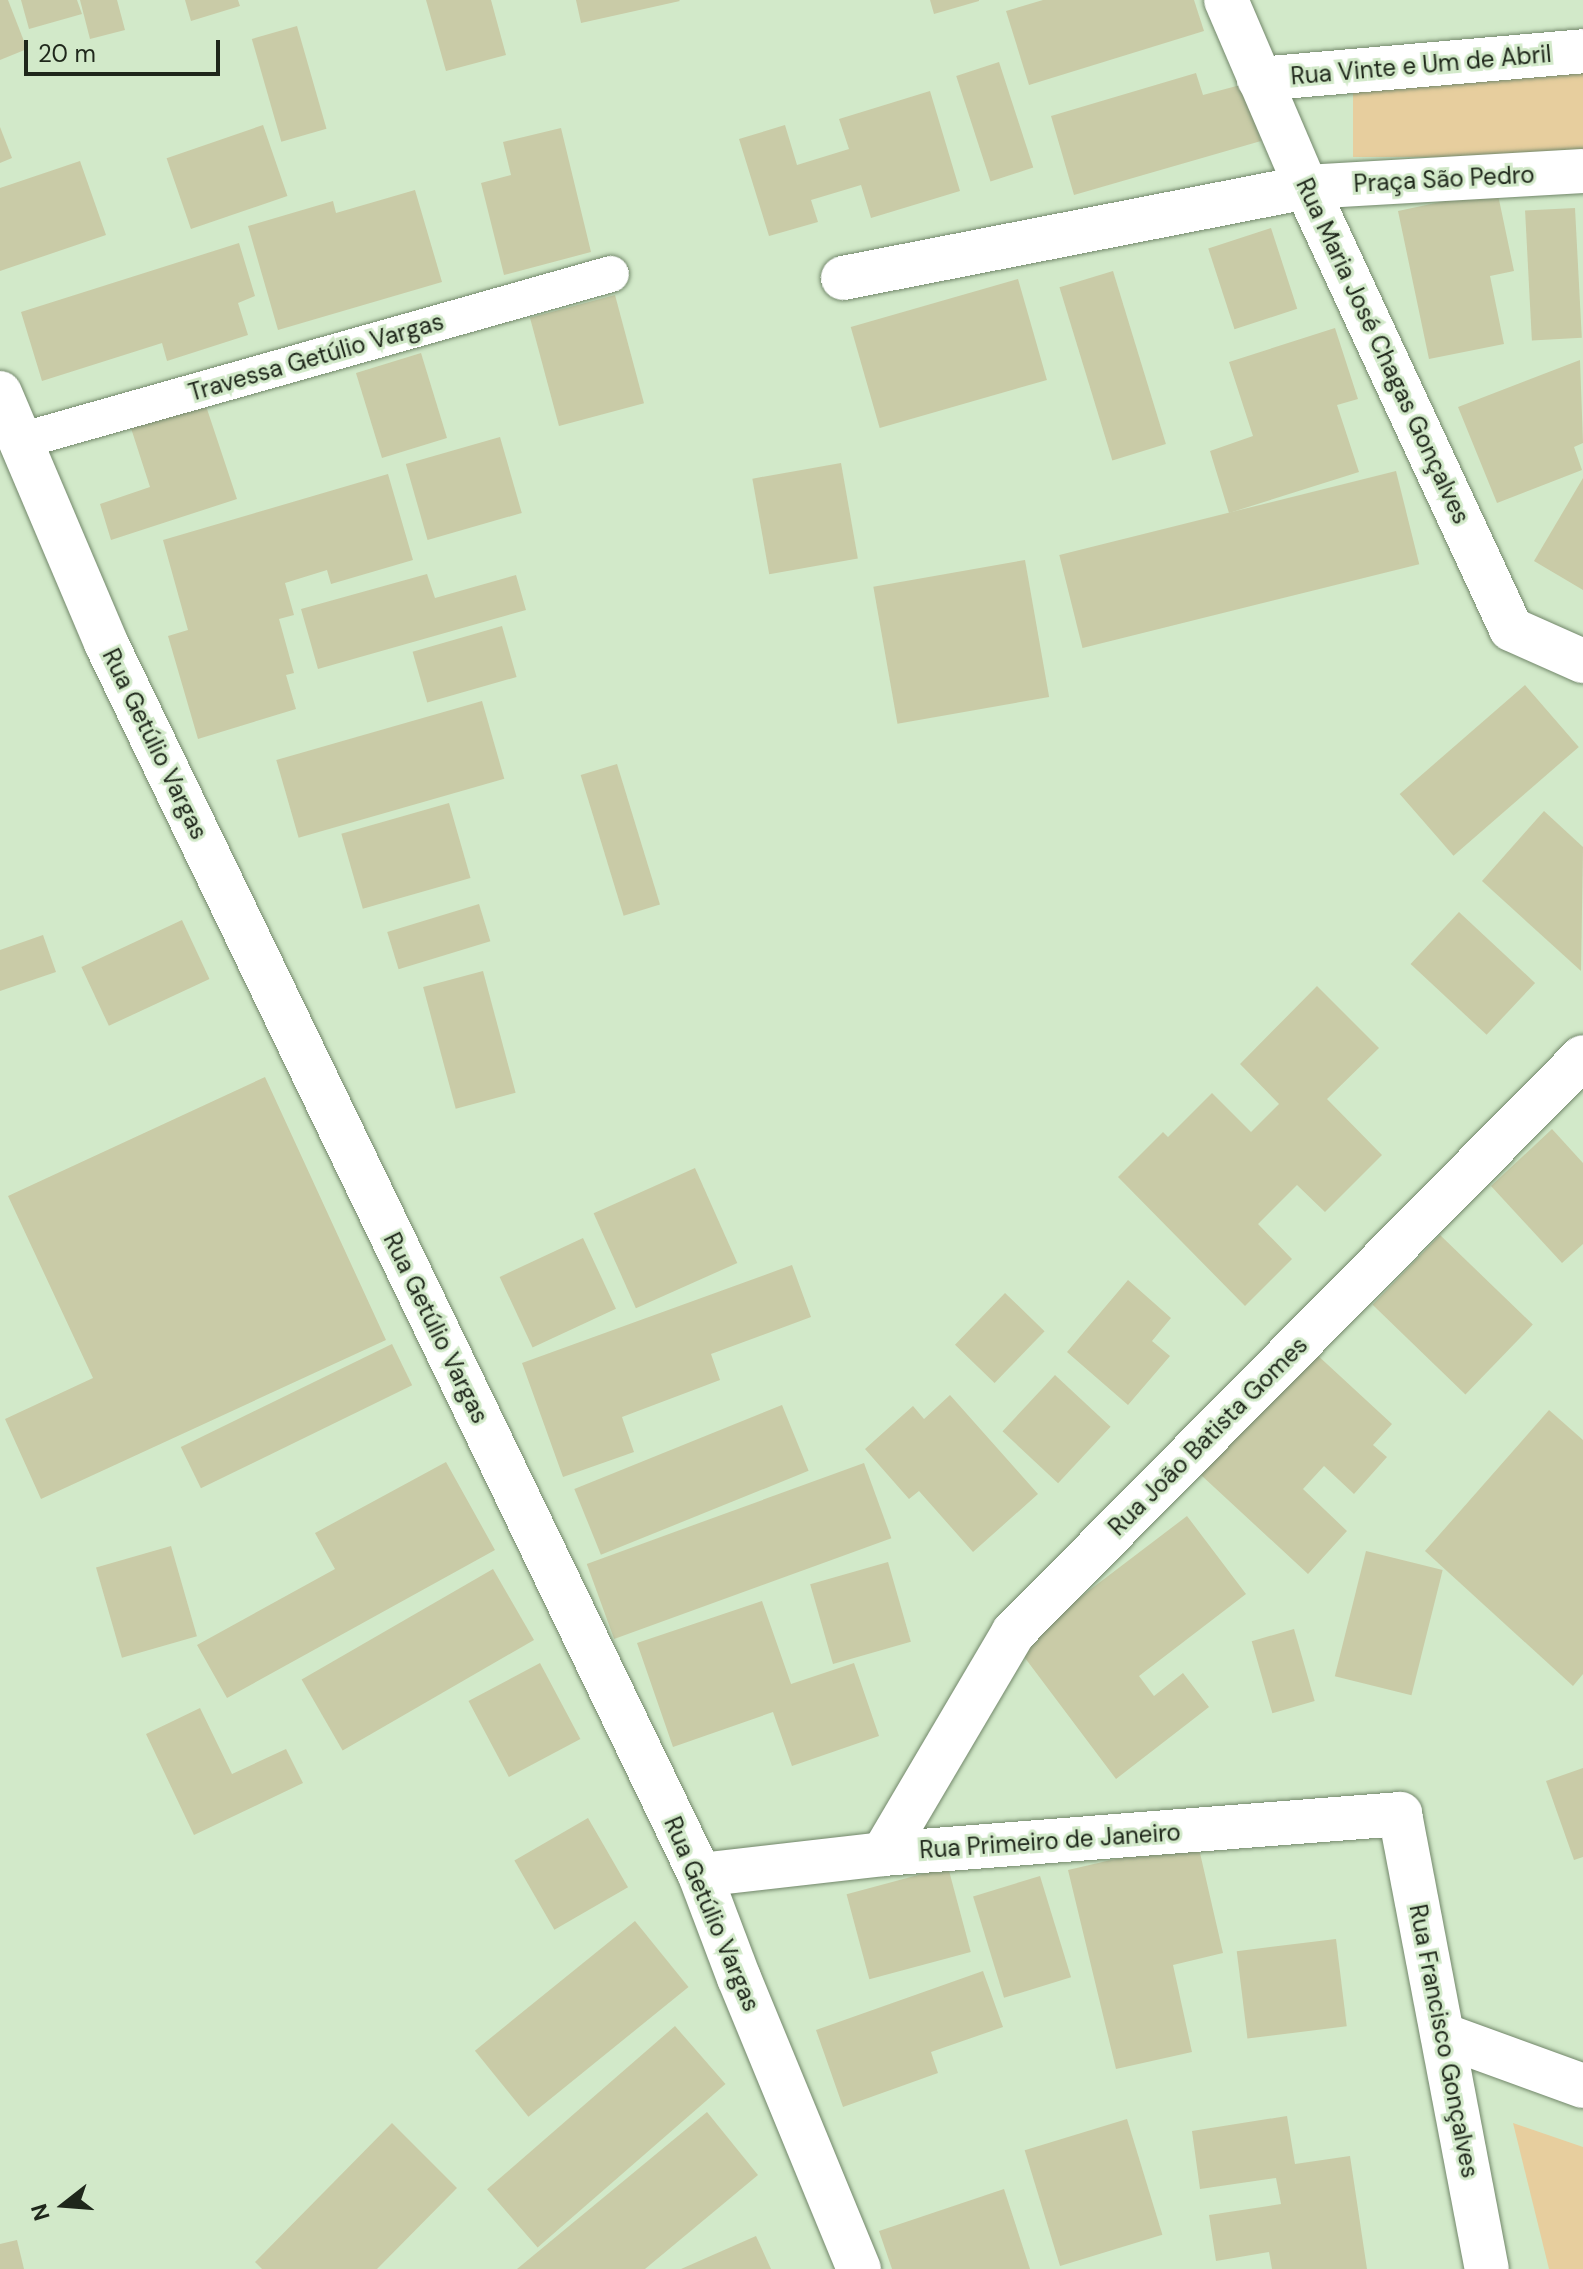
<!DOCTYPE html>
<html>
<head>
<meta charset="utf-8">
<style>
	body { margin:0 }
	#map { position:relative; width:1583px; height:2269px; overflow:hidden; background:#d2e9c9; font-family:"DM Sans",sans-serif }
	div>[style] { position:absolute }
	.green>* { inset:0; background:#e7ce9e; transform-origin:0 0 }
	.building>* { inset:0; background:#c9cba7; transform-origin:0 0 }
	.roads { filter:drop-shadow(0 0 2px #72876a) drop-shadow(0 0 2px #72876a) }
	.lane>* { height:36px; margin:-18px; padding:0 18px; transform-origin:18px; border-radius:18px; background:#fff }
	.street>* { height:44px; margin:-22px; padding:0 22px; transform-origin:22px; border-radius:22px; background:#fff }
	span { translate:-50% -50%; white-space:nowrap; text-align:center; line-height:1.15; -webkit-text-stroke:6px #d2e9c9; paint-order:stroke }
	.street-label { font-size:24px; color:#1f271b }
	.north { position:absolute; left:24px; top:2165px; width:80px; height:80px; -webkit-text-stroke:6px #d2e9c9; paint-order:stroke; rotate:253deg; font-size:22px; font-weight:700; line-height:32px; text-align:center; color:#1f271b }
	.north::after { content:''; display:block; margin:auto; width:28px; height:36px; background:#1f271b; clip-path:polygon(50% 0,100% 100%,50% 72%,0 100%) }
	.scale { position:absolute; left:24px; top:40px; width:196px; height:36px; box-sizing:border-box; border:4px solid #1f271b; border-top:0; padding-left:10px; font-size:24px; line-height:28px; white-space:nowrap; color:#1f271b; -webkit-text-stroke:6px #d2e9c9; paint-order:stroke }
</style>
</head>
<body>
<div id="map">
	<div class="green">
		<i style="left:1583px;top:71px;width:86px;height:230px;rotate:90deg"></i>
		<i style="clip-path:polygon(1513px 2123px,1583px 2147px,1583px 2269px,1549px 2269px)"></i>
	</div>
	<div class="building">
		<i style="clip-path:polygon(0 0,8px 0,27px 49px,0 60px)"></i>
		<i style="clip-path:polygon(21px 0,77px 0,82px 14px,29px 29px)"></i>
		<i style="clip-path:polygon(80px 0,117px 0,125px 30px,90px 39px)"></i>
		<i style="clip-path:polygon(185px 0,238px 0,240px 6px,191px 21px)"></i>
		<i style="clip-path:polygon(426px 0,491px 0,506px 55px,446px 71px)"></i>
		<i style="clip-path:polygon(576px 0,679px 0,680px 1px,581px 23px)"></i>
		<i style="clip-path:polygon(930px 0,979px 0,979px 1px,934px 14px)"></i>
		<i style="clip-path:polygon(1043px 0,1194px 0,1204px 31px,1029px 85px,1006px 11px)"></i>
		<i style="left:297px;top:26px;width:107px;height:47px;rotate:74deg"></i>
		<i style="left:999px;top:62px;width:111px;height:45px;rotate:72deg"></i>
		<i style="clip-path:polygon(1196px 73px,1203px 95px,1244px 84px,1261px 141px,1074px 195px,1051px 116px)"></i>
		<i style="clip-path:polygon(930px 91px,960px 191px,871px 218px,861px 185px,811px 200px,818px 222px,769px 236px,739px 139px,785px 125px,797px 165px,849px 149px,839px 119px)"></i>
		<i style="left:263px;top:125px;width:75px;height:102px;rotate:71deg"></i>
		<i style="clip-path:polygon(0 127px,12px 158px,0 163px)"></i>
		<i style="clip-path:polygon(561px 128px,591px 252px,504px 275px,481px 183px,511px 175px,503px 142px)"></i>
		<i style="clip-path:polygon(80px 161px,106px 235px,0 271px,0 188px)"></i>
		<i style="clip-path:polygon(415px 190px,442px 282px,278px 330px,248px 226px,333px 201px,336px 213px)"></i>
		<i style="clip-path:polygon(1497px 190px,1514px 271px,1490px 276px,1504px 344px,1429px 359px,1398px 211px)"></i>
		<i style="left:1575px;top:208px;width:130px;height:50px;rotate:87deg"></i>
		<i style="left:1271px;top:228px;width:85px;height:66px;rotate:72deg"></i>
		<i style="clip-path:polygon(239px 243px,255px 296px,238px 303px,248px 335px,167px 361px,162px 343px,42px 381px,21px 312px)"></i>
		<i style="left:1113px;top:271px;width:181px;height:56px;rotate:73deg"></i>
		<i style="left:1018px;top:279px;width:105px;height:174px;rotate:74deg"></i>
		<i style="left:615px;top:295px;width:112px;height:88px;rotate:75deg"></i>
		<i style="clip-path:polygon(1335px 328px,1358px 399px,1337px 405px,1359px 472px,1229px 513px,1210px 451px,1253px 436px,1229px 362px)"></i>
		<i style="left:421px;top:353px;width:89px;height:68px;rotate:73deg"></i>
		<i style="clip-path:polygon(1580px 360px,1583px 443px,1574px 447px,1582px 470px,1497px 503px,1458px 407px)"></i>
		<i style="clip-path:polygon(203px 397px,237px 499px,111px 540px,100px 504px,150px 487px,129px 422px)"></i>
		<i style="left:500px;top:437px;width:79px;height:98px;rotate:74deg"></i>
		<i style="left:841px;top:463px;width:97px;height:90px;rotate:80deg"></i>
		<i style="left:1396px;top:471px;width:96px;height:347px;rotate:76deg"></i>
		<i style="clip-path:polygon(388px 474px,413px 560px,331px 584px,327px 570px,285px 583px,294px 615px,279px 619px,294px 673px,286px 675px,296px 709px,198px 739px,168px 636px,188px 630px,163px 540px)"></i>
		<i style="clip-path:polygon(1583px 478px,1583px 590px,1534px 561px)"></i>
		<i style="left:1025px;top:560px;width:139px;height:154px;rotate:80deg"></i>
		<i style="clip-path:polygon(427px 574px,435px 598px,516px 575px,526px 610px,318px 669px,301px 609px)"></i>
		<i style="left:502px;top:626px;width:53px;height:93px;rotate:74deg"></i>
		<i style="left:1525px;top:685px;width:82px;height:166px;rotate:49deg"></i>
		<i style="left:482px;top:701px;width:81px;height:214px;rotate:74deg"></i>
		<i style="left:617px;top:764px;width:147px;height:38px;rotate:73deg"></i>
		<i style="left:449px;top:803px;width:78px;height:112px;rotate:74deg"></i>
		<i style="clip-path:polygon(1544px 811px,1583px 847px,1581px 971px,1482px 881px)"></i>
		<i style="left:479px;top:904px;width:39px;height:96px;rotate:73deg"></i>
		<i style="left:1459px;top:912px;width:104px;height:71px;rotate:43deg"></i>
		<i style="left:182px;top:920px;width:65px;height:111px;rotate:65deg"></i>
		<i style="clip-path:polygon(43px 935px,56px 972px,0 991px,0 950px)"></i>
		<i style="left:483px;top:971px;width:126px;height:62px;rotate:75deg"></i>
		<i style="clip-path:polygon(1317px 986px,1379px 1048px,1327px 1099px,1382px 1155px,1325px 1212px,1297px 1185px,1258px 1224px,1292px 1259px,1245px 1306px,1118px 1177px,1163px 1132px,1168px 1137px,1212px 1093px,1251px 1132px,1279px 1104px,1240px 1064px)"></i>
		<i style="clip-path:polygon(265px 1077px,386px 1340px,41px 1499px,5px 1419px,93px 1378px,8px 1196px)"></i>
		<i style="clip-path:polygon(1552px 1129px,1583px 1163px,1583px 1244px,1562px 1263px,1491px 1186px)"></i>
		<i style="left:695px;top:1168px;width:104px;height:111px;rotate:66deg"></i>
		<i style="left:1440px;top:1235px;width:129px;height:97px;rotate:44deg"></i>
		<i style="left:583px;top:1238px;width:78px;height:92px;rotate:65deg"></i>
		<i style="clip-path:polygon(792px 1265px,811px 1317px,711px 1354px,720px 1380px,622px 1417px,634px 1452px,563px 1477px,522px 1363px)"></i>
		<i style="clip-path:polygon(1128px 1280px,1171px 1318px,1152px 1341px,1170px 1356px,1128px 1405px,1067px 1352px)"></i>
		<i style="left:1005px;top:1293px;width:55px;height:72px;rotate:44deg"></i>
		<i style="left:392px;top:1344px;width:46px;height:235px;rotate:64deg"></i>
		<i style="clip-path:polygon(1314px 1352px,1392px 1424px,1373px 1445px,1387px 1457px,1354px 1494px,1324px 1466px,1303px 1489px,1347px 1531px,1308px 1574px,1201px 1475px)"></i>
		<i style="left:1055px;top:1375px;width:76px;height:77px;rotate:43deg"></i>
		<i style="clip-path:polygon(950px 1395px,1038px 1494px,973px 1552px,919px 1491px,909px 1499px,865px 1449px,913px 1406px,924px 1419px)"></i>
		<i style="left:782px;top:1405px;width:71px;height:224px;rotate:68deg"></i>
		<i style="clip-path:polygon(1549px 1410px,1583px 1440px,1583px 1674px,1573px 1686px,1425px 1551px)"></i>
		<i style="clip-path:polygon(446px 1462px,495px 1550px,227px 1698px,197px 1645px,335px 1569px,315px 1533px)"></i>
		<i style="left:864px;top:1463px;width:80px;height:295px;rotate:70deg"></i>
		<i style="clip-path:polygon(1187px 1516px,1246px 1594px,1139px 1676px,1154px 1696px,1183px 1673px,1209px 1707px,1116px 1779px,1016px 1646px)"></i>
		<i style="left:171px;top:1546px;width:94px;height:78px;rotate:74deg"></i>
		<i style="left:1366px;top:1551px;width:79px;height:129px;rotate:14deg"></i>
		<i style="left:888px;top:1562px;width:83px;height:81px;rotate:74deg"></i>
		<i style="left:493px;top:1569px;width:82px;height:221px;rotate:60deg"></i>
		<i style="clip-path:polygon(762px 1601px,791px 1684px,854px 1663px,879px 1736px,792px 1766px,773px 1712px,673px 1747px,637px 1643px)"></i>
		<i style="left:1294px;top:1629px;width:75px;height:44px;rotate:74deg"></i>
		<i style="left:540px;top:1663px;width:86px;height:81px;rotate:62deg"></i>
		<i style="clip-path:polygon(200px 1708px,232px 1774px,286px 1749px,303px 1783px,194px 1835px,146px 1734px)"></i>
		<i style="clip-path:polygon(1583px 1768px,1583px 1857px,1574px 1860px,1546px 1781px)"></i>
		<i style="left:588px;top:1818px;width:80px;height:85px;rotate:60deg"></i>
		<i style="clip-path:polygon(1197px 1840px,1223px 1953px,1173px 1965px,1192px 2052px,1116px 2069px,1068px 1870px)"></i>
		<i style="left:948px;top:1867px;width:88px;height:105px;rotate:75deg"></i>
		<i style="left:1040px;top:1876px;width:106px;height:70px;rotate:73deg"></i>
		<i style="left:635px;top:1921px;width:85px;height:206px;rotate:51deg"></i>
		<i style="left:1336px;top:1939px;width:88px;height:100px;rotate:83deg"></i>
		<i style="clip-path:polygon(983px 1971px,1003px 2027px,931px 2052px,938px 2073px,843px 2107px,816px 2030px)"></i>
		<i style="left:675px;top:2026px;width:77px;height:249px;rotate:49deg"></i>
		<i style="clip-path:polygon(707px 2112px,758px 2175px,645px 2269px,517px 2269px)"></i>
		<i style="clip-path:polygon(1287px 2116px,1295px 2164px,1350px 2156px,1367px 2269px,1272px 2269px,1269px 2252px,1216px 2261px,1209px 2215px,1281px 2204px,1276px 2178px,1200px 2189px,1192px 2131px)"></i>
		<i style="left:1127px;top:2119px;width:121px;height:107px;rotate:73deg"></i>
		<i style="clip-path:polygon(392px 2123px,457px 2188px,377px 2269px,262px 2269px,255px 2262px)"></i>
		<i style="clip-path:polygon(1004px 2189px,1030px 2269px,892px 2269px,879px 2231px)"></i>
		<i style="clip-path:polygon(756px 2236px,771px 2269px,681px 2269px)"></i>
		<i style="clip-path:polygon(17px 2240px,24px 2269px,0 2269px,0 2244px)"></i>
	</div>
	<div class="roads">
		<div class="lane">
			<i style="left:20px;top:441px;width:614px;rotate:-15.78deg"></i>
		</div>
		<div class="street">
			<i style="left:1226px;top:0;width:203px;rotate:66.8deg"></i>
			<i style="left:1306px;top:187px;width:487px;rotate:65.1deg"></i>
			<i style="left:1511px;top:629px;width:79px;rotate:24deg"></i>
			<i style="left:1259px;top:79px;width:325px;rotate:-4.9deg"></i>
			<i style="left:843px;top:278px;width:472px;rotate:-11.1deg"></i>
			<i style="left:1306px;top:187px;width:277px;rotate:-3.3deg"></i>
			<i style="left:0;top:393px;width:272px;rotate:67deg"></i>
			<i style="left:106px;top:643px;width:1368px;rotate:64.26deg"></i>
			<i style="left:700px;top:1875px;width:110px;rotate:69.3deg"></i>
			<i style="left:739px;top:1978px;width:315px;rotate:67.6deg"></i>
			<i style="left:883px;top:1854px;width:256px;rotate:-59.5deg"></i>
			<i style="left:1013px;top:1633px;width:810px;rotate:-45.3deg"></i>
			<i style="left:700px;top:1875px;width:184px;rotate:-6.5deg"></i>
			<i style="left:883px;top:1854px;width:519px;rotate:-4.42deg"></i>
			<i style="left:1400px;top:1814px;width:463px;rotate:79.2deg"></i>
			<i style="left:1443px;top:2035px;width:149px;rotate:20deg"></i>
		</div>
	</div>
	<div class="street-label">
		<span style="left:1421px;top:65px;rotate:-5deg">Rua Vinte e Um de Abril</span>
		<span style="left:1444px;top:179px;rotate:-3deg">Praça São Pedro</span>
		<span style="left:1383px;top:351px;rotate:65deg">Rua Maria José Chagas Gonçalves</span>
		<span style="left:316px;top:357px;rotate:-16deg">Travessa Getúlio Vargas</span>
		<span style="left:155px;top:744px;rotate:64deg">Rua Getúlio Vargas</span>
		<span style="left:436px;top:1328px;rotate:64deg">Rua Getúlio Vargas</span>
		<span style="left:1208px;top:1436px;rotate:-45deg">Rua João Batista Gomes</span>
		<span style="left:1050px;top:1841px;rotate:-4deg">Rua Primeiro de Janeiro</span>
		<span style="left:712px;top:1914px;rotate:67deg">Rua Getúlio Vargas</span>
		<span style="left:1444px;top:2041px;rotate:79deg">Rua Francisco Gonçalves</span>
	</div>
	<div class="north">N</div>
	<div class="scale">20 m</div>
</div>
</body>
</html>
